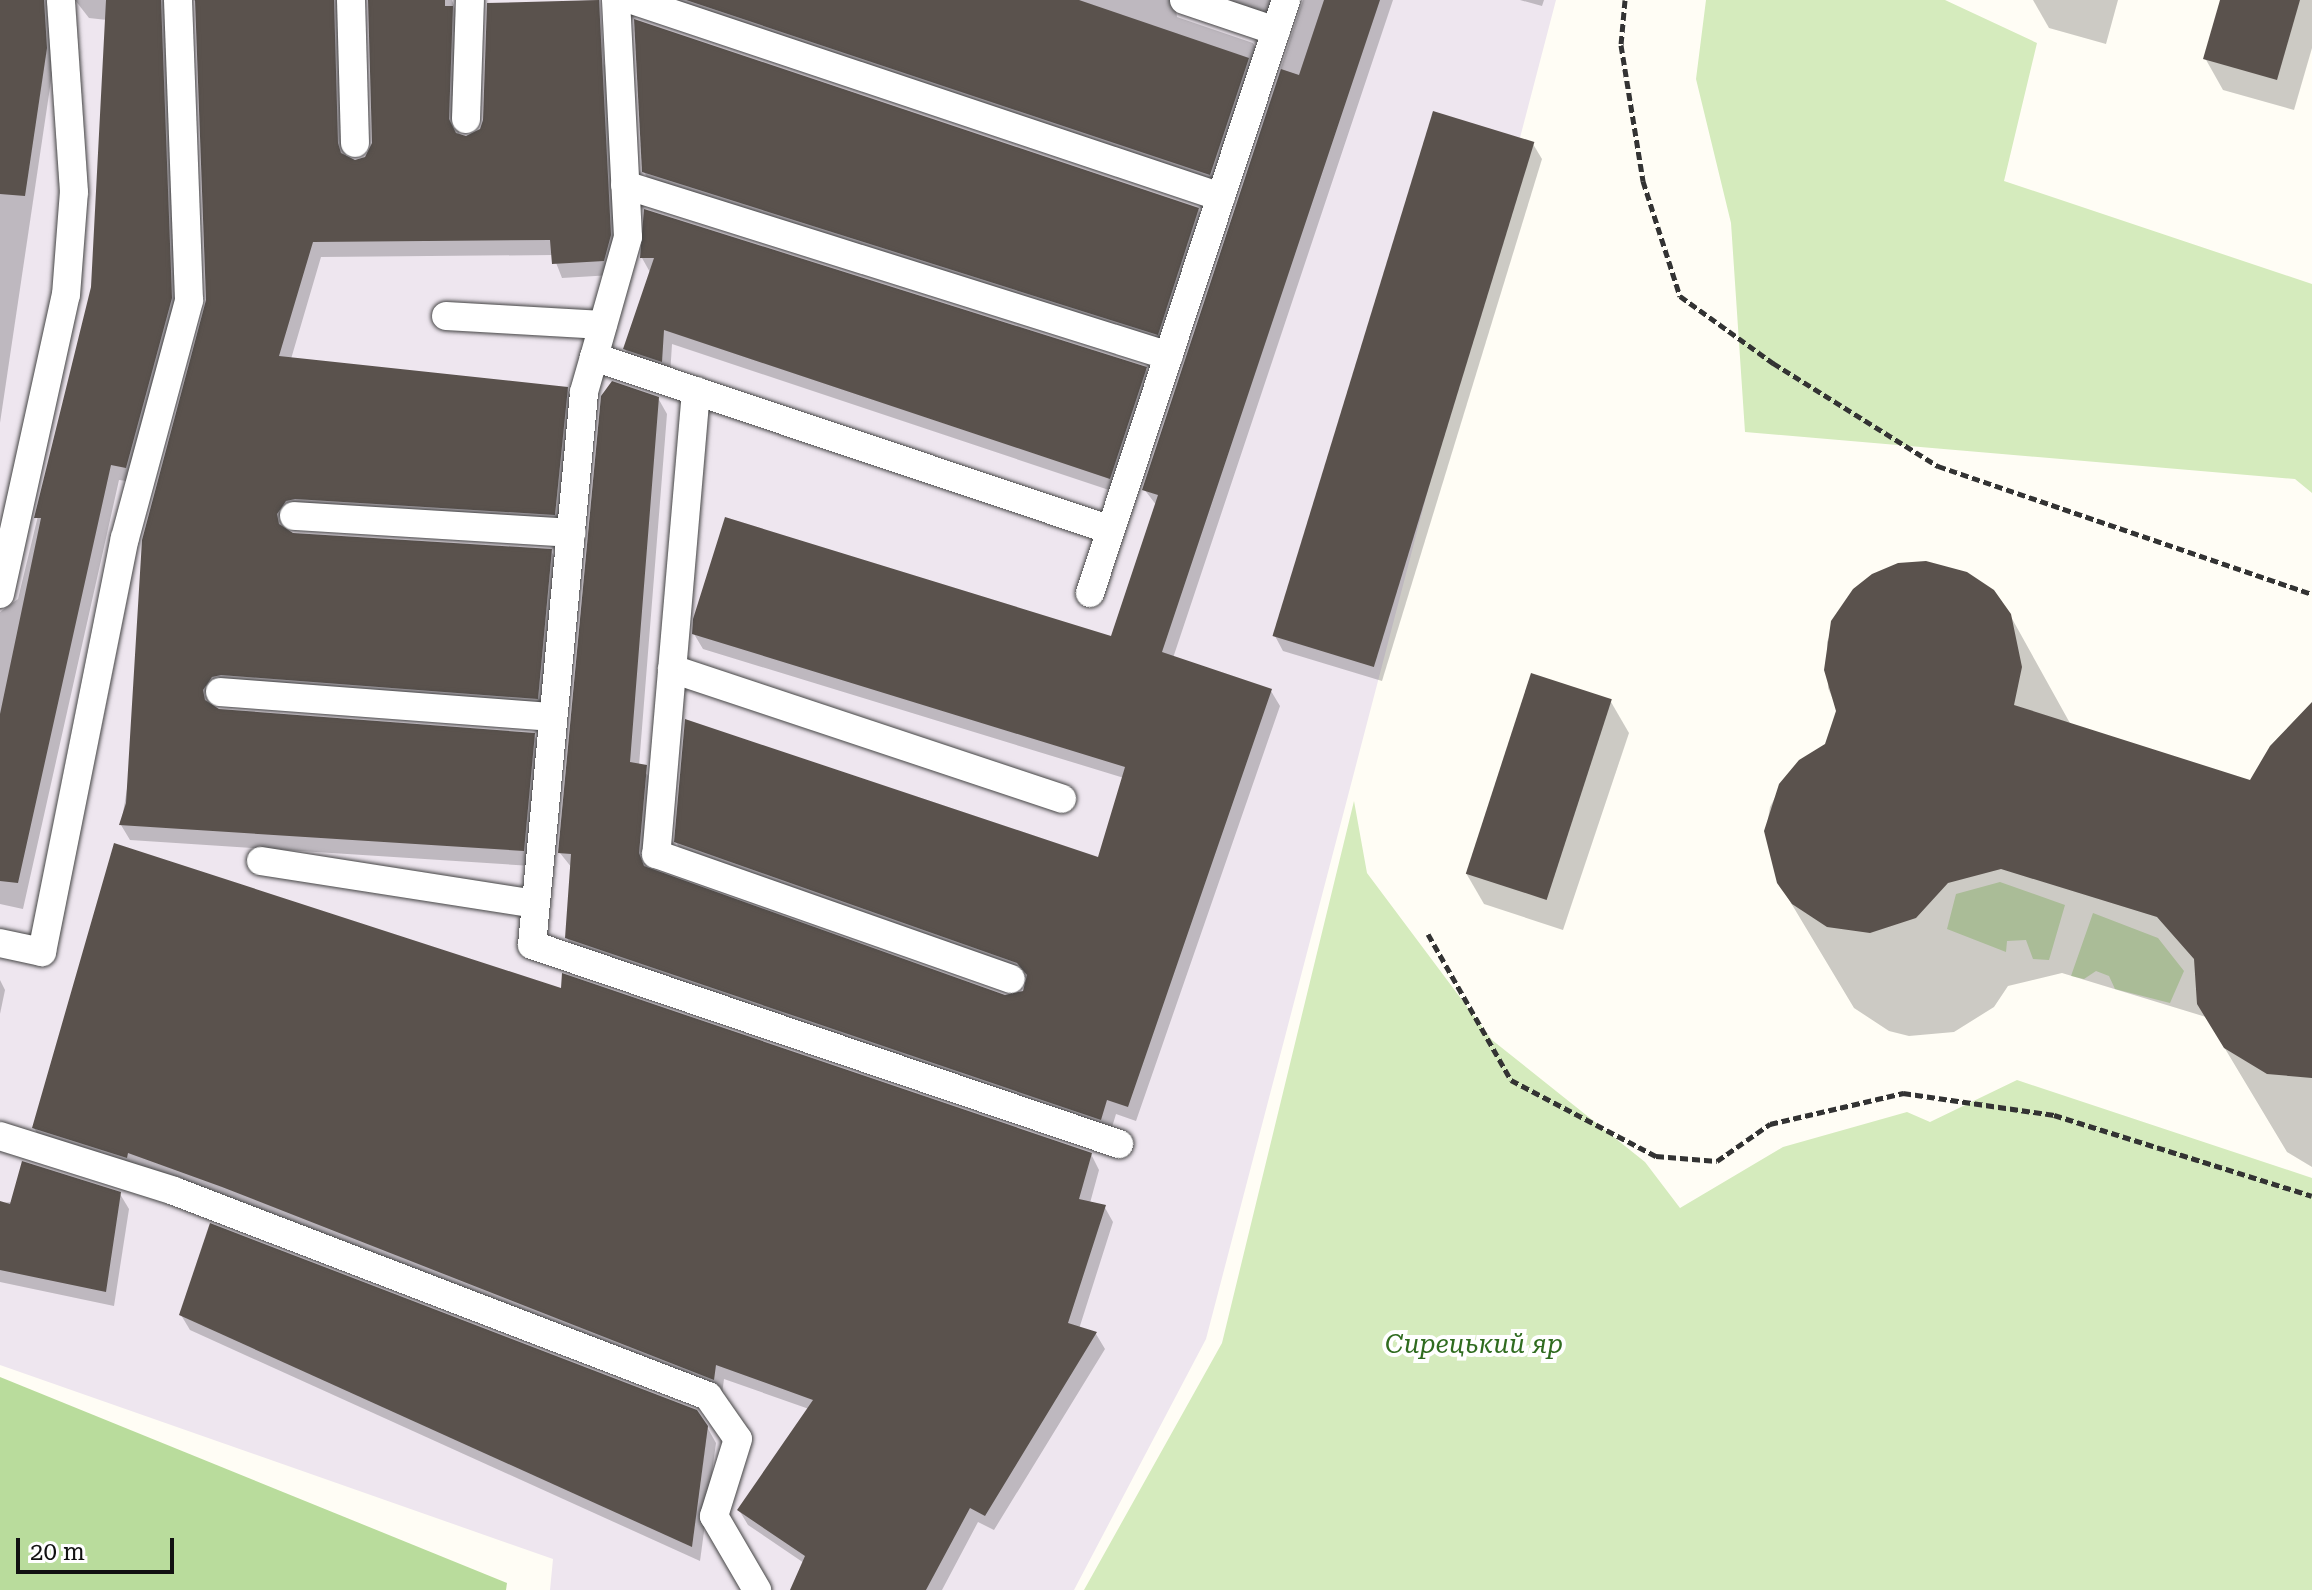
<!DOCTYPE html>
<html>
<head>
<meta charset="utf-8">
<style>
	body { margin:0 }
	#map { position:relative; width:2312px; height:1590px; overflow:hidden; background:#fffdf5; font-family:"Roboto Serif",serif }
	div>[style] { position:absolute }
	.industrial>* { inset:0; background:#eee6ef }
	.green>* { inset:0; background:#d5ebbd }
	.forest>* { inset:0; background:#b9dc9c }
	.shadow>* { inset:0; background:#0003 }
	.building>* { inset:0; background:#5a524d; transform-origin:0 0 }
	.path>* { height:5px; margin-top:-2.5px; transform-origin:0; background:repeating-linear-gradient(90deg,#333 0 8px,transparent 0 12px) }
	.roads { filter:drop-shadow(0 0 2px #444) drop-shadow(0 0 2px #444) }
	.lane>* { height:28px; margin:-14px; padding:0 14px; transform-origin:14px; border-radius:14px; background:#fff }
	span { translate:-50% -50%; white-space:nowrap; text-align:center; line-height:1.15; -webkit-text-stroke:8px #fff; paint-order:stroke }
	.park-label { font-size:26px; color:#2f6b1f; font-style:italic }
	.scale { position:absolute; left:16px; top:1538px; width:158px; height:36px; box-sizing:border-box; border:4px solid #111; border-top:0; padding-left:10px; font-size:24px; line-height:28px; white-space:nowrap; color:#111; -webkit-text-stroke:6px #fff; paint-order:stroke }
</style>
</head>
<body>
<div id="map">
	<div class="industrial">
		<i style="clip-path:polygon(0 0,1556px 0,1206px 1339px,1074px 1590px,550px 1590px,553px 1559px,0 1365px)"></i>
	</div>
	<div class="green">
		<i style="clip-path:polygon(1706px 0,1945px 0,2037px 43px,2004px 181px,2312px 284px,2312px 493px,2295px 479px,1745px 432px,1731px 223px,1696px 79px)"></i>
		<i style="clip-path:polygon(1354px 801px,1367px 873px,1492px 1040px,1645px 1162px,1680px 1208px,1783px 1147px,1907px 1112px,1930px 1122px,2017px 1080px,2312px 1178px,2312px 1590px,1084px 1590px,1222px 1343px)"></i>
		<i style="clip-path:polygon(2000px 882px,2065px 905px,2049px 960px,2033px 959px,2026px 940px,2007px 941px,2006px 952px,1947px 929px,1956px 894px)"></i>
		<i style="clip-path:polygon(2093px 913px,2158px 938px,2184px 971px,2170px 1003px,2115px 989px,2109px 976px,2096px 971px,2084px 979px,2071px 976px)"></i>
	</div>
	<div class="forest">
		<i style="clip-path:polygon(0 1377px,507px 1583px,506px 1590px,0 1590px)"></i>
	</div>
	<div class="shadow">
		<i style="clip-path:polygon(0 0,63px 0,0 423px)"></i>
		<i style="clip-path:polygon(75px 0,180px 0,180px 315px,134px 482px,119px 480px,23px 909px,0 904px,0 612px,18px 599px,93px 287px,107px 20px,89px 18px)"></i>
		<i style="clip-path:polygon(193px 0,355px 0,342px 17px,346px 157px,354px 162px,366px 159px,374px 144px,370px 0,452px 0,460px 23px,459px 133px,466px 138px,482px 130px,485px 121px,489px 5px,600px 0,604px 64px,609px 73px,618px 252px,612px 275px,562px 278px,553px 255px,321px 257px,291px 359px,567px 389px,576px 404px,563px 530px,294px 516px,285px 530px,292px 535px,551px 551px,560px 566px,546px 713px,220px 692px,211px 706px,218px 711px,534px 735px,542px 750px,532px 866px,130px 840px,121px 825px,208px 300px,197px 2px)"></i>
		<i style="clip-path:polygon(652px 0,1187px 0,1176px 10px,1177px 17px,1253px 43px,1262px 59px,1218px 190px)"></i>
		<i style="clip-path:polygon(1203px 0,1289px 0,1273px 24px)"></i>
		<i style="clip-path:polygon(1303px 0,1393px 0,1173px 658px,1271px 691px,1280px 706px,1136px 1121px,1116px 1114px,1110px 1134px,576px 953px,567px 938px,572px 868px,560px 853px,658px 398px,667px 414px,639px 766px,654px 782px,647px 869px,1005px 997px,1023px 994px,1027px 978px,685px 857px,676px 842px,1099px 859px,1124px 778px,703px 649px,694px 634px,1112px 638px,1157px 506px,1144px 489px)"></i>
		<i style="clip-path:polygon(1520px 0,1544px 0,1542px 6px)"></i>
		<i style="clip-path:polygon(2033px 0,2118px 0,2106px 44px,2049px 28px)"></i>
		<i style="clip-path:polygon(2222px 0,2312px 0,2312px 48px,2294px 110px,2223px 90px,2205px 58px)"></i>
		<i style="clip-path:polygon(1533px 144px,1542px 159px,1382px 681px,1283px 651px,1275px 636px)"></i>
		<i style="clip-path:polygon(644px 172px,1198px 209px,1207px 225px,1166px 349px,653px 187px)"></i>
		<i style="clip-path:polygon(645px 211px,1146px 369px,1154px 384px,1118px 493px,672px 344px,670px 376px,634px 364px,625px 349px,651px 274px,642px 258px)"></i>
		<i style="clip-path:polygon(1843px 605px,2010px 615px,2071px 725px,2251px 782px,2312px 722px,2312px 1167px,2287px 1152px,2206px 1017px,2062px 973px,2008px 986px,1994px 1007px,1954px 1032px,1909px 1036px,1889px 1031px,1854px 1008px,1779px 883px,1766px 831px,1770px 807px,1786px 776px,1827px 745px,1838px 711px,1828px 688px,1827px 642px)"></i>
		<i style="clip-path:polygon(1611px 702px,1629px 733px,1563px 930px,1484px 904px,1466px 873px)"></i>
		<i style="clip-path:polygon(0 980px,5px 990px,0 1014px)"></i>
		<i style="clip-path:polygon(563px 991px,1091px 1154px,1099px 1170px,1090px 1203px,1104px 1206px,1113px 1222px,1079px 1329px,1096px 1334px,1105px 1349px,994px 1530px,978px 1522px,942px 1590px,792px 1590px,804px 1563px,748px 1525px,739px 1510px,809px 1409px,724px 1379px,722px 1394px,43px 1143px,34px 1128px)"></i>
		<i style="clip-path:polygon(120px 1194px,129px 1209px,114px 1306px,0 1282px,0 1203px)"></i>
		<i style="clip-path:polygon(181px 1315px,707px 1427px,716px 1443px,700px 1561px,190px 1330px)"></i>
	</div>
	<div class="building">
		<i style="clip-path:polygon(0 0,44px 0,47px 48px,25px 196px,0 194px)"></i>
		<i style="clip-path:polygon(106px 0,161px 0,172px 298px,126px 468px,111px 465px,18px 883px,0 881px,0 714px,41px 518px,34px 518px,91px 287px)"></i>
		<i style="clip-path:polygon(195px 0,334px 0,338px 143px,341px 153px,355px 160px,365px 157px,372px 143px,368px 0,445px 0,445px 6px,453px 6px,449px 119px,456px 133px,466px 136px,480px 129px,483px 120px,487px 3px,599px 0,611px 235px,604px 261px,552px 264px,550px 240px,313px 242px,279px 356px,568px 387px,555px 515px,295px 499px,286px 501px,277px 514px,279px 524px,293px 533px,552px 549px,538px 699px,221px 675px,212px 677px,203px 690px,205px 700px,219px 709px,535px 733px,524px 851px,119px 825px,126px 803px,142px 540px,206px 300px)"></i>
		<i style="clip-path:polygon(686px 0,1079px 0,1249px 58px,1210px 175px)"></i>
		<i style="clip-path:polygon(1324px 0,1380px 0,1162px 652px,1272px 689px,1128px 1107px,1107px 1100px,1101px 1120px,565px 938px,571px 854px,558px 853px,601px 396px,612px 381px,659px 397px,630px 762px,647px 765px,639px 853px,644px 866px,1005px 995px,1023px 991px,1027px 975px,1017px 963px,674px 842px,685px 719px,1098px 857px,1125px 767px,692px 634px,693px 619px,725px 517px,1111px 636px,1158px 495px,1142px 490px,1281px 69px,1299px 75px)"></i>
		<i style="clip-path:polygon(2220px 0,2300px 0,2277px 80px,2203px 59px)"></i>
		<i style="clip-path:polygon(634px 19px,1199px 208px,1158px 335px,642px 172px)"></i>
		<i style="left:1433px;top:111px;width:106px;height:549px;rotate:17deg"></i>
		<i style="clip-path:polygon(644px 209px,1147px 367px,1110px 479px,664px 330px,662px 362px,623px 349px,654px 258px,640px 258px)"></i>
		<i style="clip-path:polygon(1926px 561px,1967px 572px,1994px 590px,2011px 614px,2022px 667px,2014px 705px,2250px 780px,2270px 746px,2312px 702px,2312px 1078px,2267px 1074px,2224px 1048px,2197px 1004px,2194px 959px,2157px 917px,2001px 869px,1948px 883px,1916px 918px,1870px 933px,1827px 927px,1792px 904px,1777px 883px,1764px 831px,1779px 784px,1799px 760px,1825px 744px,1836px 711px,1824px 670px,1831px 621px,1853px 589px,1872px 574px,1898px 563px)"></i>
		<i style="left:1531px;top:673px;width:85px;height:211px;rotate:18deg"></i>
		<i style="clip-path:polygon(114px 843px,561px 988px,562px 973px,1092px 1153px,1079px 1199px,1106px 1205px,1068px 1323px,1097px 1332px,985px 1516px,970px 1508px,926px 1590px,790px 1590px,805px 1556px,737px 1510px,813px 1400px,716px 1365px,714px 1380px,222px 1187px,128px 1153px,127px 1158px,32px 1128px)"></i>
		<i style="clip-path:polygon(22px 1161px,121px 1192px,106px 1292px,0 1270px,0 1201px,10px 1204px)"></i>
		<i style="clip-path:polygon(210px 1223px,697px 1410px,708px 1426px,692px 1547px,179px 1315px)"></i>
	</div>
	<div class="path">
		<i style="left:1625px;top:0;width:45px;rotate:95.1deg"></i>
		<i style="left:1621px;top:45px;width:138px;rotate:80.8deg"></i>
		<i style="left:1643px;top:181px;width:121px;rotate:72.2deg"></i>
		<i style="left:1680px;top:296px;width:115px;rotate:35.8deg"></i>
		<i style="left:1773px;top:363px;width:195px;rotate:32deg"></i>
		<i style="left:1938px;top:466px;width:395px;rotate:18.9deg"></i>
		<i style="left:1428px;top:934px;width:168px;rotate:60.4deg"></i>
		<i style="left:1511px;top:1080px;width:164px;rotate:27.7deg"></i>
		<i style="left:1656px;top:1156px;width:61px;rotate:4.7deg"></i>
		<i style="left:1717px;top:1161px;width:65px;rotate:-34.9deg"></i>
		<i style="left:1770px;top:1124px;width:137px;rotate:-13.1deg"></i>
		<i style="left:1903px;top:1093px;width:153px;rotate:8.3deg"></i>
		<i style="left:2054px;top:1115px;width:270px;rotate:17.4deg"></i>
	</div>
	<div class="roads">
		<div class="lane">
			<i style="left:351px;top:0;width:143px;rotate:88.4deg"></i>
			<i style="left:616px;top:0;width:237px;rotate:87.1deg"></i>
			<i style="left:628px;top:237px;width:125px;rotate:105.8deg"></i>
			<i style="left:594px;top:357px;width:545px;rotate:18.5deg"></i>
			<i style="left:632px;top:0;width:621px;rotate:18.49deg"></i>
			<i style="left:1184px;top:0;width:97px;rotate:18.6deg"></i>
			<i style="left:466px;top:119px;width:119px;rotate:-88.1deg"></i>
			<i style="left:625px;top:185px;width:570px;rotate:17.45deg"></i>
			<i style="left:446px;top:316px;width:157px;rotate:3.3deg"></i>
			<i style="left:594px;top:357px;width:37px;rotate:106deg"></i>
			<i style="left:584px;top:393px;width:554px;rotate:95.38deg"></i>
			<i style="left:532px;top:945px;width:620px;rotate:18.73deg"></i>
			<i style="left:696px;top:391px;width:465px;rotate:94.9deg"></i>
			<i style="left:656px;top:854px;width:376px;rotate:19.4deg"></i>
			<i style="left:294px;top:516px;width:278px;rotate:3.5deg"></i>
			<i style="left:1090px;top:593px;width:625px;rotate:-71.71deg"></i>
			<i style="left:0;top:594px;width:306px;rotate:-77.6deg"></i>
			<i style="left:66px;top:295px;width:103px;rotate:-85.6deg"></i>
			<i style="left:74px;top:192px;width:192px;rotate:-93.9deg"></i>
			<i style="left:672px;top:669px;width:411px;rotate:18.4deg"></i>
			<i style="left:220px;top:692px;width:334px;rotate:4.3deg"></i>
			<i style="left:261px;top:861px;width:277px;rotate:8.9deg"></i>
			<i style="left:0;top:943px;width:43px;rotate:12.1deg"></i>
			<i style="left:42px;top:952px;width:422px;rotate:-78.7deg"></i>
			<i style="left:125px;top:538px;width:246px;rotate:-74.9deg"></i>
			<i style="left:189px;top:300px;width:300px;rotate:-92.1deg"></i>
			<i style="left:0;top:1136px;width:182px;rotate:17.5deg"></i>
			<i style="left:174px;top:1191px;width:572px;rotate:21deg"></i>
			<i style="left:708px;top:1396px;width:52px;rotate:55.1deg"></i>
			<i style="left:738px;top:1439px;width:81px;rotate:107.3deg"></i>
			<i style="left:714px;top:1516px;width:86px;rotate:59.8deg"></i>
		</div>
	</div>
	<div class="park-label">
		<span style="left:1474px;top:1345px">Сирецький яр</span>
	</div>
	<div class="scale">20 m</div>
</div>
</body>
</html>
